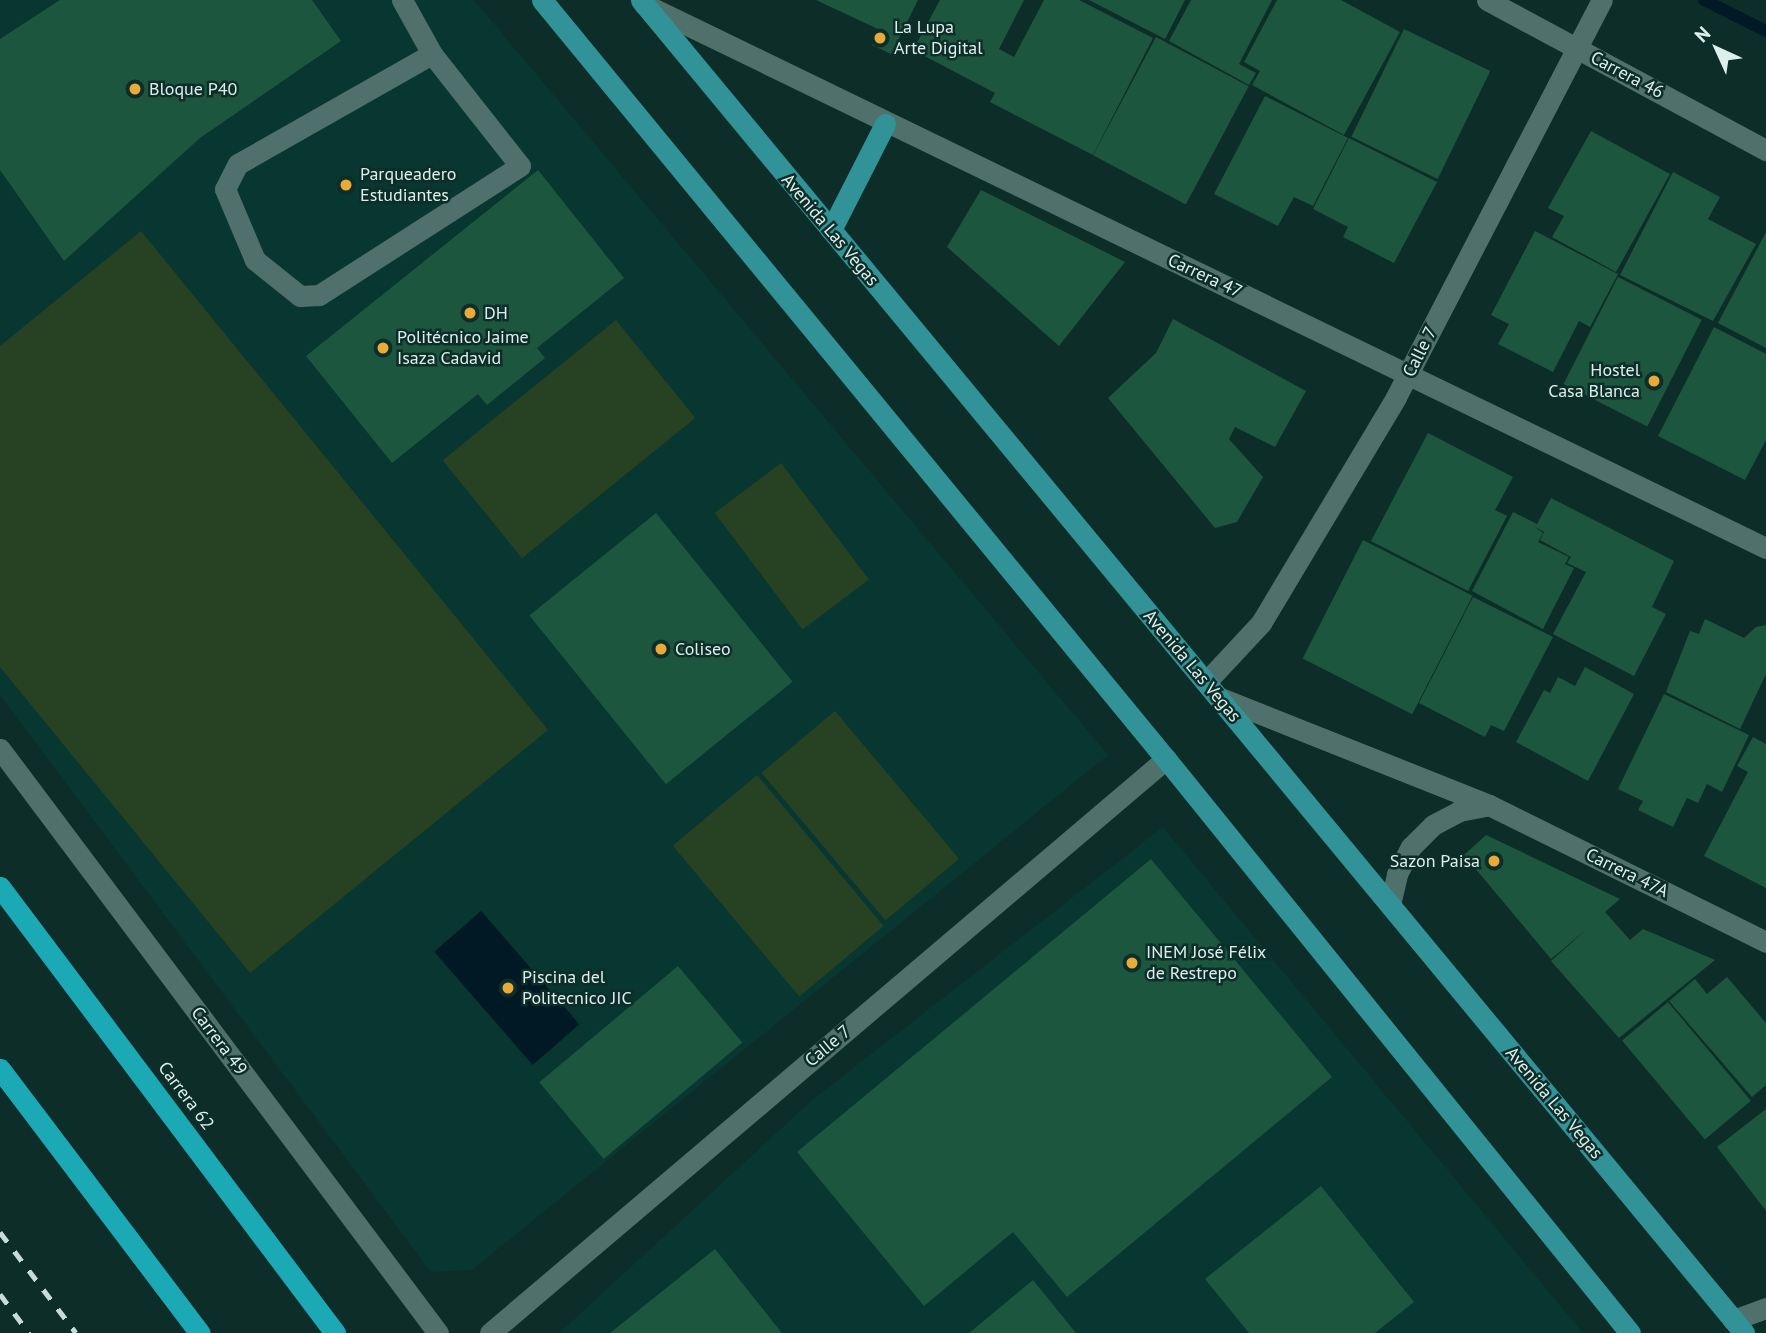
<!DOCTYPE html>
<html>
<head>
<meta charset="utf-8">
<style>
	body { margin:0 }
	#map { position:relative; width:1766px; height:1333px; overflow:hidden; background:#0d2d29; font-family:"PT Sans",sans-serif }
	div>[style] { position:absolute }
	.built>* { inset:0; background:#083630 }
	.green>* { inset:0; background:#274223; transform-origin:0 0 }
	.water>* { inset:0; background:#001924; transform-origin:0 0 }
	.stream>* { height:12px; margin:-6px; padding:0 6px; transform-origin:6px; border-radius:6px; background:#001924 }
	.building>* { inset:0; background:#1d563e; transform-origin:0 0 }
	.lane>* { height:21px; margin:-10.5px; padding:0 10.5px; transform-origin:10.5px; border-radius:10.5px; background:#50706b }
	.street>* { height:21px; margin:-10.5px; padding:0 10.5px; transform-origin:10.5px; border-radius:10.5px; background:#50706b }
	.secondary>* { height:21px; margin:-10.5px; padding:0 10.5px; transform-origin:10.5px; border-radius:10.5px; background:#50706b }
	.primary>* { height:21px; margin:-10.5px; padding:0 10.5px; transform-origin:10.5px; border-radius:10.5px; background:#319298 }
	.highway>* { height:21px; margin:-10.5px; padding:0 10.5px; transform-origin:10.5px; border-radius:10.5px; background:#1ca9b6 }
	.rail>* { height:5px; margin-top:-2.5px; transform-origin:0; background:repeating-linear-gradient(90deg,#c7dbd7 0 12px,transparent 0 24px) }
	.dots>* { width:19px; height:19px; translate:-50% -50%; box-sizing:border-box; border:4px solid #0d2d29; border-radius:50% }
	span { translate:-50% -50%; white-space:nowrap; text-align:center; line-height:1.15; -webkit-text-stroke:5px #0d2d29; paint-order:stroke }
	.poi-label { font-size:18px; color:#ddefeb }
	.left { translate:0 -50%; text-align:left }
	.right { translate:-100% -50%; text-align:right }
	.street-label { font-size:18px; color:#ddefeb }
	.north { position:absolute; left:1682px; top:14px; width:70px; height:70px; -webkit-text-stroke:5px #0d2d29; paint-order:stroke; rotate:315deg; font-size:19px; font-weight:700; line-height:28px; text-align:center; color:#ddefeb }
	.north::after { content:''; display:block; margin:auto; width:24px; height:32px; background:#ddefeb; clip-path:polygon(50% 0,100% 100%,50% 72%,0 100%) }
</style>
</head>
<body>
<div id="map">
	<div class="built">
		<i style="clip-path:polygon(0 0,474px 0,1108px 755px,472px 1270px,431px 1272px,0 695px)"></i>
		<i style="clip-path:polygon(1163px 827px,1583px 1333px,559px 1333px,812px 1100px)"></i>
	</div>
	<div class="green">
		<i style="clip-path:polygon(141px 231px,548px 730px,250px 973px,0 667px,0 346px)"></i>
		<i style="left:616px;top:320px;width:126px;height:223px;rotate:51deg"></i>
		<i style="left:781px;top:463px;width:146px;height:83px;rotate:53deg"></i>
		<i style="left:835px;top:711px;width:193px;height:96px;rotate:50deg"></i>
		<i style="left:757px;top:775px;width:197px;height:110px;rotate:50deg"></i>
	</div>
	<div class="water">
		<i style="left:481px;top:911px;width:150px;height:62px;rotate:49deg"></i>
	</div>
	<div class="stream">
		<i style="left:1704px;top:0;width:69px;rotate:26.6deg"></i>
	</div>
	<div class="building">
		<i style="clip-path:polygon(60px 0,312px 0,341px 41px,200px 138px,64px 261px,0 170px,0 39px)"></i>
		<i style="clip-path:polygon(816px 0,918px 0,891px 54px,872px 45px,880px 30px)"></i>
		<i style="clip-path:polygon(940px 0,1024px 0,999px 49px,1014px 57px,1044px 0,1079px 0,1153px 38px,1093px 155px,990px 102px,995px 93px,913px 50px)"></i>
		<i style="clip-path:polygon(1089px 0,1185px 0,1165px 39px)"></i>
		<i style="clip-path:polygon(1191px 0,1272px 0,1239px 64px,1256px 73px,1249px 85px,1169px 41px)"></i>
		<i style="clip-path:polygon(1277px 0,1341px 0,1400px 32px,1344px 135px,1252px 85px,1260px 71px,1244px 62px)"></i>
		<i style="left:1404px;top:29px;width:96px;height:120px;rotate:26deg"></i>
		<i style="left:1156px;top:37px;width:105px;height:134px;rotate:28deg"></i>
		<i style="clip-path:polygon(1265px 96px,1348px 138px,1313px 206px,1294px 197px,1278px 226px,1214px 194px)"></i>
		<i style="clip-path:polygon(1591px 131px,1670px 174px,1616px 272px,1552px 237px,1564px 216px,1548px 208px)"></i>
		<i style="clip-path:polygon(1349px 138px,1437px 182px,1394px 263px,1343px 237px,1348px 227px,1313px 209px)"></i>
		<i style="clip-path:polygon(538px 170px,624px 278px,537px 348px,545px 358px,487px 405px,478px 394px,392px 463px,306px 356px)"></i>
		<i style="clip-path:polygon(1673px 172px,1720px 197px,1708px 219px,1756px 244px,1713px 321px,1620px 275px)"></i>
		<i style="clip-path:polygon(981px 190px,1125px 262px,1059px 346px,947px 247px)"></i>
		<i style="clip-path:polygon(1535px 231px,1618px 274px,1590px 327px,1579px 321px,1553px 372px,1498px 344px,1509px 324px,1491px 315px)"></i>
		<i style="clip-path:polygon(1766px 232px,1766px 348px,1718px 323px)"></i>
		<i style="left:1618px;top:277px;width:94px;height:120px;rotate:27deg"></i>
		<i style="clip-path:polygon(1173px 319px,1306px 391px,1275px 447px,1235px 427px,1229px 439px,1263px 477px,1237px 522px,1215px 528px,1108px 398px,1156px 353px)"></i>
		<i style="clip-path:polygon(1714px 327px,1766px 354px,1766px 440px,1745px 480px,1658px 436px)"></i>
		<i style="clip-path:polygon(1428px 433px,1513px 477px,1495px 510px,1507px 516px,1468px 591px,1371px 541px)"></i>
		<i style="clip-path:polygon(1551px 498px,1674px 561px,1652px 607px,1666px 614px,1634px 676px,1553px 634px,1586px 572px,1567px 563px,1571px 557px,1540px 540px,1544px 532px,1535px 527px,1543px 533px,1538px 542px,1569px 557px,1565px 564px,1574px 568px,1543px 629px,1472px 591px,1513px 512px,1537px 524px)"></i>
		<i style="left:656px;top:513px;width:217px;height:163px;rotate:51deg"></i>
		<i style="left:1363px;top:540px;width:123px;height:133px;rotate:27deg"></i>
		<i style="clip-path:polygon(1473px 597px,1553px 637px,1504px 731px,1491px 725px,1485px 737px,1419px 703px)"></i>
		<i style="clip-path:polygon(1705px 619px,1744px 638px,1756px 627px,1766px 625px,1766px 674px,1740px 729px,1666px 692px,1690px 631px,1699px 634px)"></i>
		<i style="clip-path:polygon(1585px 667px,1634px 694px,1588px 781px,1516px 742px,1544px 690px,1550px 693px,1558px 677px,1575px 686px)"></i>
		<i style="clip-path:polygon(1664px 694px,1749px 735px,1722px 792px,1707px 784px,1698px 803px,1687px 798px,1673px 827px,1638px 810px,1643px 801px,1618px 789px)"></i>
		<i style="clip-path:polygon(1753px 737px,1766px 744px,1766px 888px,1704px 856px,1748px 772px,1737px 766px)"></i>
		<i style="clip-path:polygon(1486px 835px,1620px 899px,1605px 912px,1630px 940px,1643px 929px,1715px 960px,1619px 1038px,1551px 961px,1587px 929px,1551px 959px,1464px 855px)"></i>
		<i style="clip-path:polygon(1151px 859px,1332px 1077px,1067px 1297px,1013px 1232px,924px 1306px,797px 1152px)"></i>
		<i style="left:678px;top:966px;width:100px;height:181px;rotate:50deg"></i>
		<i style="clip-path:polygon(1727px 977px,1766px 1023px,1766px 1085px,1752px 1097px,1669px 1001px,1695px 979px,1707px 994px)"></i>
		<i style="left:1668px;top:1002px;width:129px;height:60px;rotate:50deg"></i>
		<i style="clip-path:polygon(1766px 1109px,1766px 1211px,1717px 1147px)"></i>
		<i style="clip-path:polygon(1321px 1186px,1414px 1302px,1375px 1333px,1249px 1333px,1205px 1279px)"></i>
		<i style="clip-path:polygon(715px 1249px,782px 1333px,610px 1333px)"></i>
		<i style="clip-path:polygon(1033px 1280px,1076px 1333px,969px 1333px)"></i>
	</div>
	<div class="lane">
		<i style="left:402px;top:0;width:62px;rotate:60.9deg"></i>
		<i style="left:432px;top:54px;width:142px;rotate:51.8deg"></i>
		<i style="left:520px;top:166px;width:239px;rotate:147.3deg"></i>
		<i style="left:319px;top:295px;width:19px;rotate:177deg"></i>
		<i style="left:300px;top:296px;width:58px;rotate:-141.3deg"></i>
		<i style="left:255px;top:260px;width:77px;rotate:-112.9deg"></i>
		<i style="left:225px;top:189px;width:28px;rotate:-63deg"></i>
		<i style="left:238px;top:164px;width:223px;rotate:-29.6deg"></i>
	</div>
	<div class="street">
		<i style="left:644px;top:4px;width:1247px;rotate:25.87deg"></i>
		<i style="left:1206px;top:682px;width:81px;rotate:-47deg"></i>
		<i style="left:1261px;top:623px;width:263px;rotate:-59.1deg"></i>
		<i style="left:1396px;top:397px;width:447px;rotate:-62.6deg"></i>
		<i style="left:1218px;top:697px;width:292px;rotate:21.7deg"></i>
		<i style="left:1489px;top:805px;width:309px;rotate:26.3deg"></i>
		<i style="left:0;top:749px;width:730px;rotate:53.13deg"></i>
		<i style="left:1390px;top:905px;width:32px;rotate:-77deg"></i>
		<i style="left:1397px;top:874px;width:30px;rotate:-63deg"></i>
		<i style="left:1411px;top:847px;width:31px;rotate:-45deg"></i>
		<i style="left:1433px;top:825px;width:30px;rotate:-28deg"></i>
		<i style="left:1459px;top:811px;width:31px;rotate:-11deg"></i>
		<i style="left:1733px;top:1320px;width:35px;rotate:-20deg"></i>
		<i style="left:490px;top:1333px;width:887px;rotate:-40.34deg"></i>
	</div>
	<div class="secondary">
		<i style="left:1487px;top:0;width:317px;rotate:28.3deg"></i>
	</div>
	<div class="primary">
		<i style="left:542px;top:0;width:983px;rotate:50.58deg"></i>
		<i style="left:1166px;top:759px;width:738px;rotate:51.05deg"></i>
		<i style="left:641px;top:0;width:1730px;rotate:50.39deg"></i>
		<i style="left:831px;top:230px;width:119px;rotate:-63deg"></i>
	</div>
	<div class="highway">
		<i style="left:0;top:887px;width:558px;rotate:53.09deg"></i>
		<i style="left:0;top:1069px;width:331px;rotate:52.9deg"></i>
	</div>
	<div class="rail">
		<i style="left:0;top:1232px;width:126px;rotate:53deg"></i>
		<i style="left:0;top:1294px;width:49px;rotate:53.4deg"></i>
	</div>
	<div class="dots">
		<i style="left:880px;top:38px;background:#eaaa39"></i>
		<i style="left:135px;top:89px;background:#eaaa39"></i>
		<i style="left:346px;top:185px;background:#eaaa39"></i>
		<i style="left:470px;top:313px;background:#eaaa39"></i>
		<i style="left:383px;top:348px;background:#eaaa39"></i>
		<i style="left:1654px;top:381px;background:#eaaa39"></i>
		<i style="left:661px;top:649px;background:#eaaa39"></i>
		<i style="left:1494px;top:861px;background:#eaaa39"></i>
		<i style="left:1132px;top:963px;background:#eaaa39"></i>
		<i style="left:508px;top:988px;background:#eaaa39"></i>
	</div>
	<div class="poi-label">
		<span class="left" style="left:894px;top:38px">La Lupa<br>Arte Digital</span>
		<span class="left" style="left:149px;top:89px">Bloque P40</span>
		<span class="left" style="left:360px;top:185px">Parqueadero<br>Estudiantes</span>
		<span class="left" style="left:484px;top:313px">DH</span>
		<span class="left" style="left:397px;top:348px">Politécnico Jaime<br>Isaza Cadavid</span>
		<span class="right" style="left:1640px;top:381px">Hostel<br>Casa Blanca</span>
		<span class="left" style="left:675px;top:649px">Coliseo</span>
		<span class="right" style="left:1480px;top:861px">Sazon Paisa</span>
		<span class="left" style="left:1146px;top:963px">INEM José Félix<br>de Restrepo</span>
		<span class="left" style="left:522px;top:988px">Piscina del<br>Politecnico JIC</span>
	</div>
	<div class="street-label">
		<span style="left:1627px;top:75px;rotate:28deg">Carrera 46</span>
		<span style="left:830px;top:230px;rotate:50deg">Avenida Las Vegas</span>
		<span style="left:1205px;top:276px;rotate:25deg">Carrera 47</span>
		<span style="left:1420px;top:352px;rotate:-63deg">Calle 7</span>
		<span style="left:1192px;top:666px;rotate:50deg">Avenida Las Vegas</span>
		<span style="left:1627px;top:873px;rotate:26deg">Carrera 47A</span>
		<span style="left:219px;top:1041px;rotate:53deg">Carrera 49</span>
		<span style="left:828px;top:1046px;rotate:-40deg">Calle 7</span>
		<span style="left:186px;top:1096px;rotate:53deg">Carrera 62</span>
		<span style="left:1554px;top:1103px;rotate:50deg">Avenida Las Vegas</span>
	</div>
	<div class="north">N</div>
</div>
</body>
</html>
